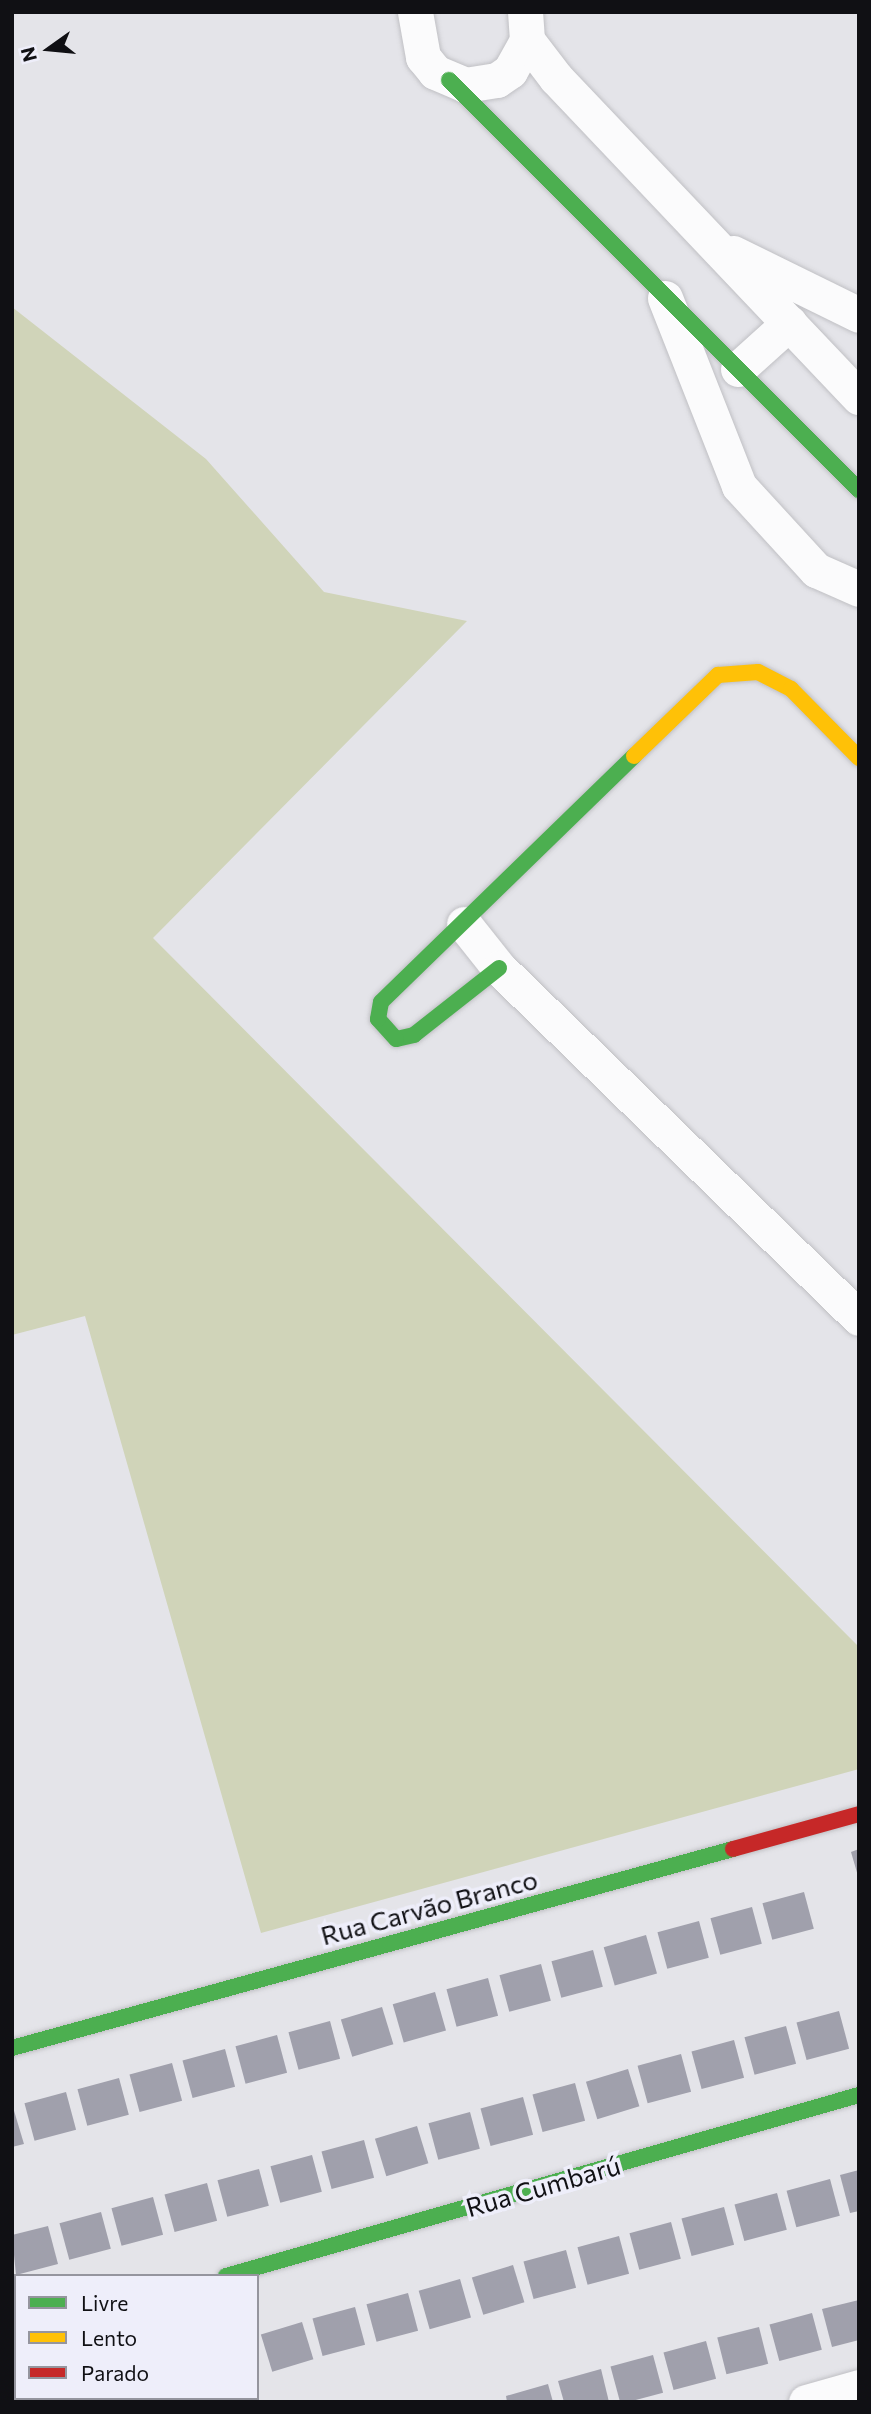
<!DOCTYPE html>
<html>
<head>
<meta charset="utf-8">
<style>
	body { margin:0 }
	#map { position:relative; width:871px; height:2414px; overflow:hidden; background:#e4e4e9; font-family:Commissioner,sans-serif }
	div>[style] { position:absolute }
	.green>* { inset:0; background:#d0d4b9 }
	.building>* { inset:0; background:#a0a0ac; transform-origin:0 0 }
	.roads { filter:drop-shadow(0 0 2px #c0c0c4) drop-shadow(0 0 2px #c0c0c4) }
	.street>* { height:35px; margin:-17.5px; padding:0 17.5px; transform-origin:17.5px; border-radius:17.5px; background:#fbfbfc }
	.fast>* { height:16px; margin:-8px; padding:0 8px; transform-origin:8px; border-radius:8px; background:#4caf50 }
	.slow>* { height:16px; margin:-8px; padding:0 8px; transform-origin:8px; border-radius:8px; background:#ffc107 }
	.jam>* { height:16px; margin:-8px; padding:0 8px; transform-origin:8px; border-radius:8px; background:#c62828 }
	span { translate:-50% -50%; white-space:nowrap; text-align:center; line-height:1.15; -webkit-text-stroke:7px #eeeefa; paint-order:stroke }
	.street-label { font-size:26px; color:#101014 }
	.frame { position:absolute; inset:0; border:14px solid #101014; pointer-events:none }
	.legend { position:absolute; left:14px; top:2274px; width:245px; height:126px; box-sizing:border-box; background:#eeeefa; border:2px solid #95959e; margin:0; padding:9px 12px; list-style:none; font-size:21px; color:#101014 }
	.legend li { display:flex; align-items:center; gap:14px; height:35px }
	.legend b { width:35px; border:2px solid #95959e }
	.north { position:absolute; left:14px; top:14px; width:70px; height:70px; -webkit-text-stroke:5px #eeeefa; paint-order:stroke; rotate:255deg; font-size:19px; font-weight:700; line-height:28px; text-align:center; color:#101014 }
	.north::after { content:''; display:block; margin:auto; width:24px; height:32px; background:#101014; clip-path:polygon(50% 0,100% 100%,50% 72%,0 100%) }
</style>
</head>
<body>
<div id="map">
	<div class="green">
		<i style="clip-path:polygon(12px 307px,206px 459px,324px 592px,467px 621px,153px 938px,859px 1647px,859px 1769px,261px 1933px,85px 1316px,12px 1335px)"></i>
	</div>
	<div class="building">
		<i style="clip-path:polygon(859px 1849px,859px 1876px,858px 1876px,851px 1852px)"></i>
		<i style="left:804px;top:1892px;width:38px;height:43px;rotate:75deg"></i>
		<i style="left:752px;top:1907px;width:38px;height:43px;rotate:75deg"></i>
		<i style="left:699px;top:1921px;width:38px;height:43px;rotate:75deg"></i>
		<i style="left:646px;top:1935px;width:40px;height:44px;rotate:74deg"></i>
		<i style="left:593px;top:1950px;width:38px;height:43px;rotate:75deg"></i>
		<i style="left:541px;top:1964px;width:38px;height:43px;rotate:75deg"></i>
		<i style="left:488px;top:1978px;width:39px;height:43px;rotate:75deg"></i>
		<i style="left:435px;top:1992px;width:40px;height:44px;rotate:74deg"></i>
		<i style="left:382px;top:2007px;width:39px;height:43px;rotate:73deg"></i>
		<i style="left:839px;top:2011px;width:39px;height:44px;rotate:75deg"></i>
		<i style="left:330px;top:2021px;width:39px;height:43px;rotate:75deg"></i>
		<i style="left:786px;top:2026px;width:39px;height:43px;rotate:75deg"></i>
		<i style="left:277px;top:2035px;width:39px;height:43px;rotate:75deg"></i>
		<i style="left:734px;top:2040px;width:39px;height:44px;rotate:75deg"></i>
		<i style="left:225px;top:2049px;width:39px;height:44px;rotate:75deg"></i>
		<i style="left:681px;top:2054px;width:39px;height:45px;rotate:75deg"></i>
		<i style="left:172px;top:2063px;width:39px;height:44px;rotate:75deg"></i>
		<i style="left:628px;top:2069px;width:39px;height:44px;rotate:73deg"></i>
		<i style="left:119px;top:2078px;width:38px;height:43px;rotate:75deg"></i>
		<i style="left:575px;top:2083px;width:39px;height:44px;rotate:75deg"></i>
		<i style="left:66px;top:2092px;width:39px;height:43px;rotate:75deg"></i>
		<i style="left:523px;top:2097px;width:39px;height:44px;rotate:75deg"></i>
		<i style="clip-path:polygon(12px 2104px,24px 2144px,12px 2147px)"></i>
		<i style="left:470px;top:2112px;width:38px;height:43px;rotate:75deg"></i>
		<i style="left:417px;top:2126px;width:39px;height:44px;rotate:73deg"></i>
		<i style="left:364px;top:2140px;width:39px;height:44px;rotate:75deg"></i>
		<i style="left:312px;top:2155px;width:38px;height:43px;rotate:75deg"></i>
		<i style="left:259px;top:2169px;width:38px;height:43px;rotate:75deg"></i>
		<i style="clip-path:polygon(859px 2170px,859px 2211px,850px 2213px,840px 2175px)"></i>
		<i style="left:830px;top:2179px;width:38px;height:45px;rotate:75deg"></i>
		<i style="left:207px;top:2183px;width:39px;height:44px;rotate:75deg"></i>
		<i style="left:777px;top:2193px;width:38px;height:44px;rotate:75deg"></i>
		<i style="left:153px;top:2197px;width:39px;height:43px;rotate:75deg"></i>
		<i style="left:724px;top:2207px;width:39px;height:44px;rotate:75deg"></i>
		<i style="left:101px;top:2212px;width:38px;height:43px;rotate:75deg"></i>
		<i style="left:671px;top:2222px;width:38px;height:43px;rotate:75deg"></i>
		<i style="clip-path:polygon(48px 2226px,58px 2264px,16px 2275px,12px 2235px)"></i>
		<i style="left:619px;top:2236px;width:39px;height:43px;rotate:75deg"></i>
		<i style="left:566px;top:2250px;width:39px;height:44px;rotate:75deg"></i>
		<i style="left:513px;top:2265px;width:39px;height:43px;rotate:73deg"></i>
		<i style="left:460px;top:2279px;width:40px;height:43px;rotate:74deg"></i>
		<i style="left:408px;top:2293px;width:39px;height:43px;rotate:75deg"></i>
		<i style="clip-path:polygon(859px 2300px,859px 2340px,832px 2347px,822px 2309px)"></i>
		<i style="left:355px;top:2307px;width:39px;height:44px;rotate:75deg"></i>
		<i style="left:812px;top:2313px;width:38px;height:44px;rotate:75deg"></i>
		<i style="left:302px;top:2322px;width:39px;height:43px;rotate:73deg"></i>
		<i style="left:759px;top:2327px;width:38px;height:43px;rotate:76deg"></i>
		<i style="left:706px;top:2341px;width:39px;height:44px;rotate:75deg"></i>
		<i style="left:653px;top:2355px;width:39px;height:44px;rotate:75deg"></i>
		<i style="clip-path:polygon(601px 2369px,609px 2402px,564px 2402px,558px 2381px)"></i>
		<i style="clip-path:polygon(548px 2384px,553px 2402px,507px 2402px,506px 2396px)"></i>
		<i style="left:51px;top:2398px;width:46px;height:4px"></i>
		<i style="left:108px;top:2398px;width:45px;height:4px"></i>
	</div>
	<div class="roads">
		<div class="street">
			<i style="left:415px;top:12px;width:46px;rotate:79.9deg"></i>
			<i style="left:423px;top:57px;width:19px;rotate:51deg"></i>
			<i style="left:435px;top:72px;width:33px;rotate:23deg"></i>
			<i style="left:465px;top:85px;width:32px;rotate:-9deg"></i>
			<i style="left:497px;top:80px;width:16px;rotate:-35deg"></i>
			<i style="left:510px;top:71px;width:35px;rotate:-61deg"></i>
			<i style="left:527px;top:40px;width:28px;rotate:-94deg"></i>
			<i style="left:527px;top:40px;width:48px;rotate:52.7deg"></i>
			<i style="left:556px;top:78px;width:440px;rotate:46.5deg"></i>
			<i style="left:733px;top:253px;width:140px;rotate:26.2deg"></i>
			<i style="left:665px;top:298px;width:202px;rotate:68.5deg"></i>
			<i style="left:739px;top:486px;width:114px;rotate:47.5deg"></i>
			<i style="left:816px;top:570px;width:47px;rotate:23.8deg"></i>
			<i style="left:738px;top:369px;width:69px;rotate:-42deg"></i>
			<i style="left:464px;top:924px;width:56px;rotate:51.5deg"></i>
			<i style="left:499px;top:968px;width:502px;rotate:44.19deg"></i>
			<i style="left:12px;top:2337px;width:4px;rotate:-14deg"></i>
			<i style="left:806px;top:2402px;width:55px;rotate:-15.8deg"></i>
		</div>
		<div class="fast">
			<i style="left:449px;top:80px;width:580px;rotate:45deg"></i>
			<i style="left:499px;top:968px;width:108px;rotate:141.8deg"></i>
			<i style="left:414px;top:1035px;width:18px;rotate:167deg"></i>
			<i style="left:396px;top:1039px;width:27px;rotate:-132deg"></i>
			<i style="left:378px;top:1019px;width:17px;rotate:-80deg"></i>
			<i style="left:381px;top:1002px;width:353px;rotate:-44.2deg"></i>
			<i style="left:12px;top:2048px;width:748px;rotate:-15.43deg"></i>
			<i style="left:226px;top:2276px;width:658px;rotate:-15.96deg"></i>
		</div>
		<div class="slow">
			<i style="left:634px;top:756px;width:117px;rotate:-44deg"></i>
			<i style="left:718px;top:675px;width:40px;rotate:-4.3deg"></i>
			<i style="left:758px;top:672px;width:37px;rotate:27deg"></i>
			<i style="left:791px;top:689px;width:97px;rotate:45.4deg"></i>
		</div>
		<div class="jam">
			<i style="left:733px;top:1849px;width:131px;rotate:-15.5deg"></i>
		</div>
	</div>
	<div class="street-label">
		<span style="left:429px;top:1907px;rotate:-15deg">Rua Carvão Branco</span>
		<span style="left:543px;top:2186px;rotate:-16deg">Rua Cumbarú</span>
	</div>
	<div class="frame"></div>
	<ul class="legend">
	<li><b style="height:9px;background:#4caf50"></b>Livre</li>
	<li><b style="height:9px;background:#ffc107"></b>Lento</li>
	<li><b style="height:9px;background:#c62828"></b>Parado</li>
	</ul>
	<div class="north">N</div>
</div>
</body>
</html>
